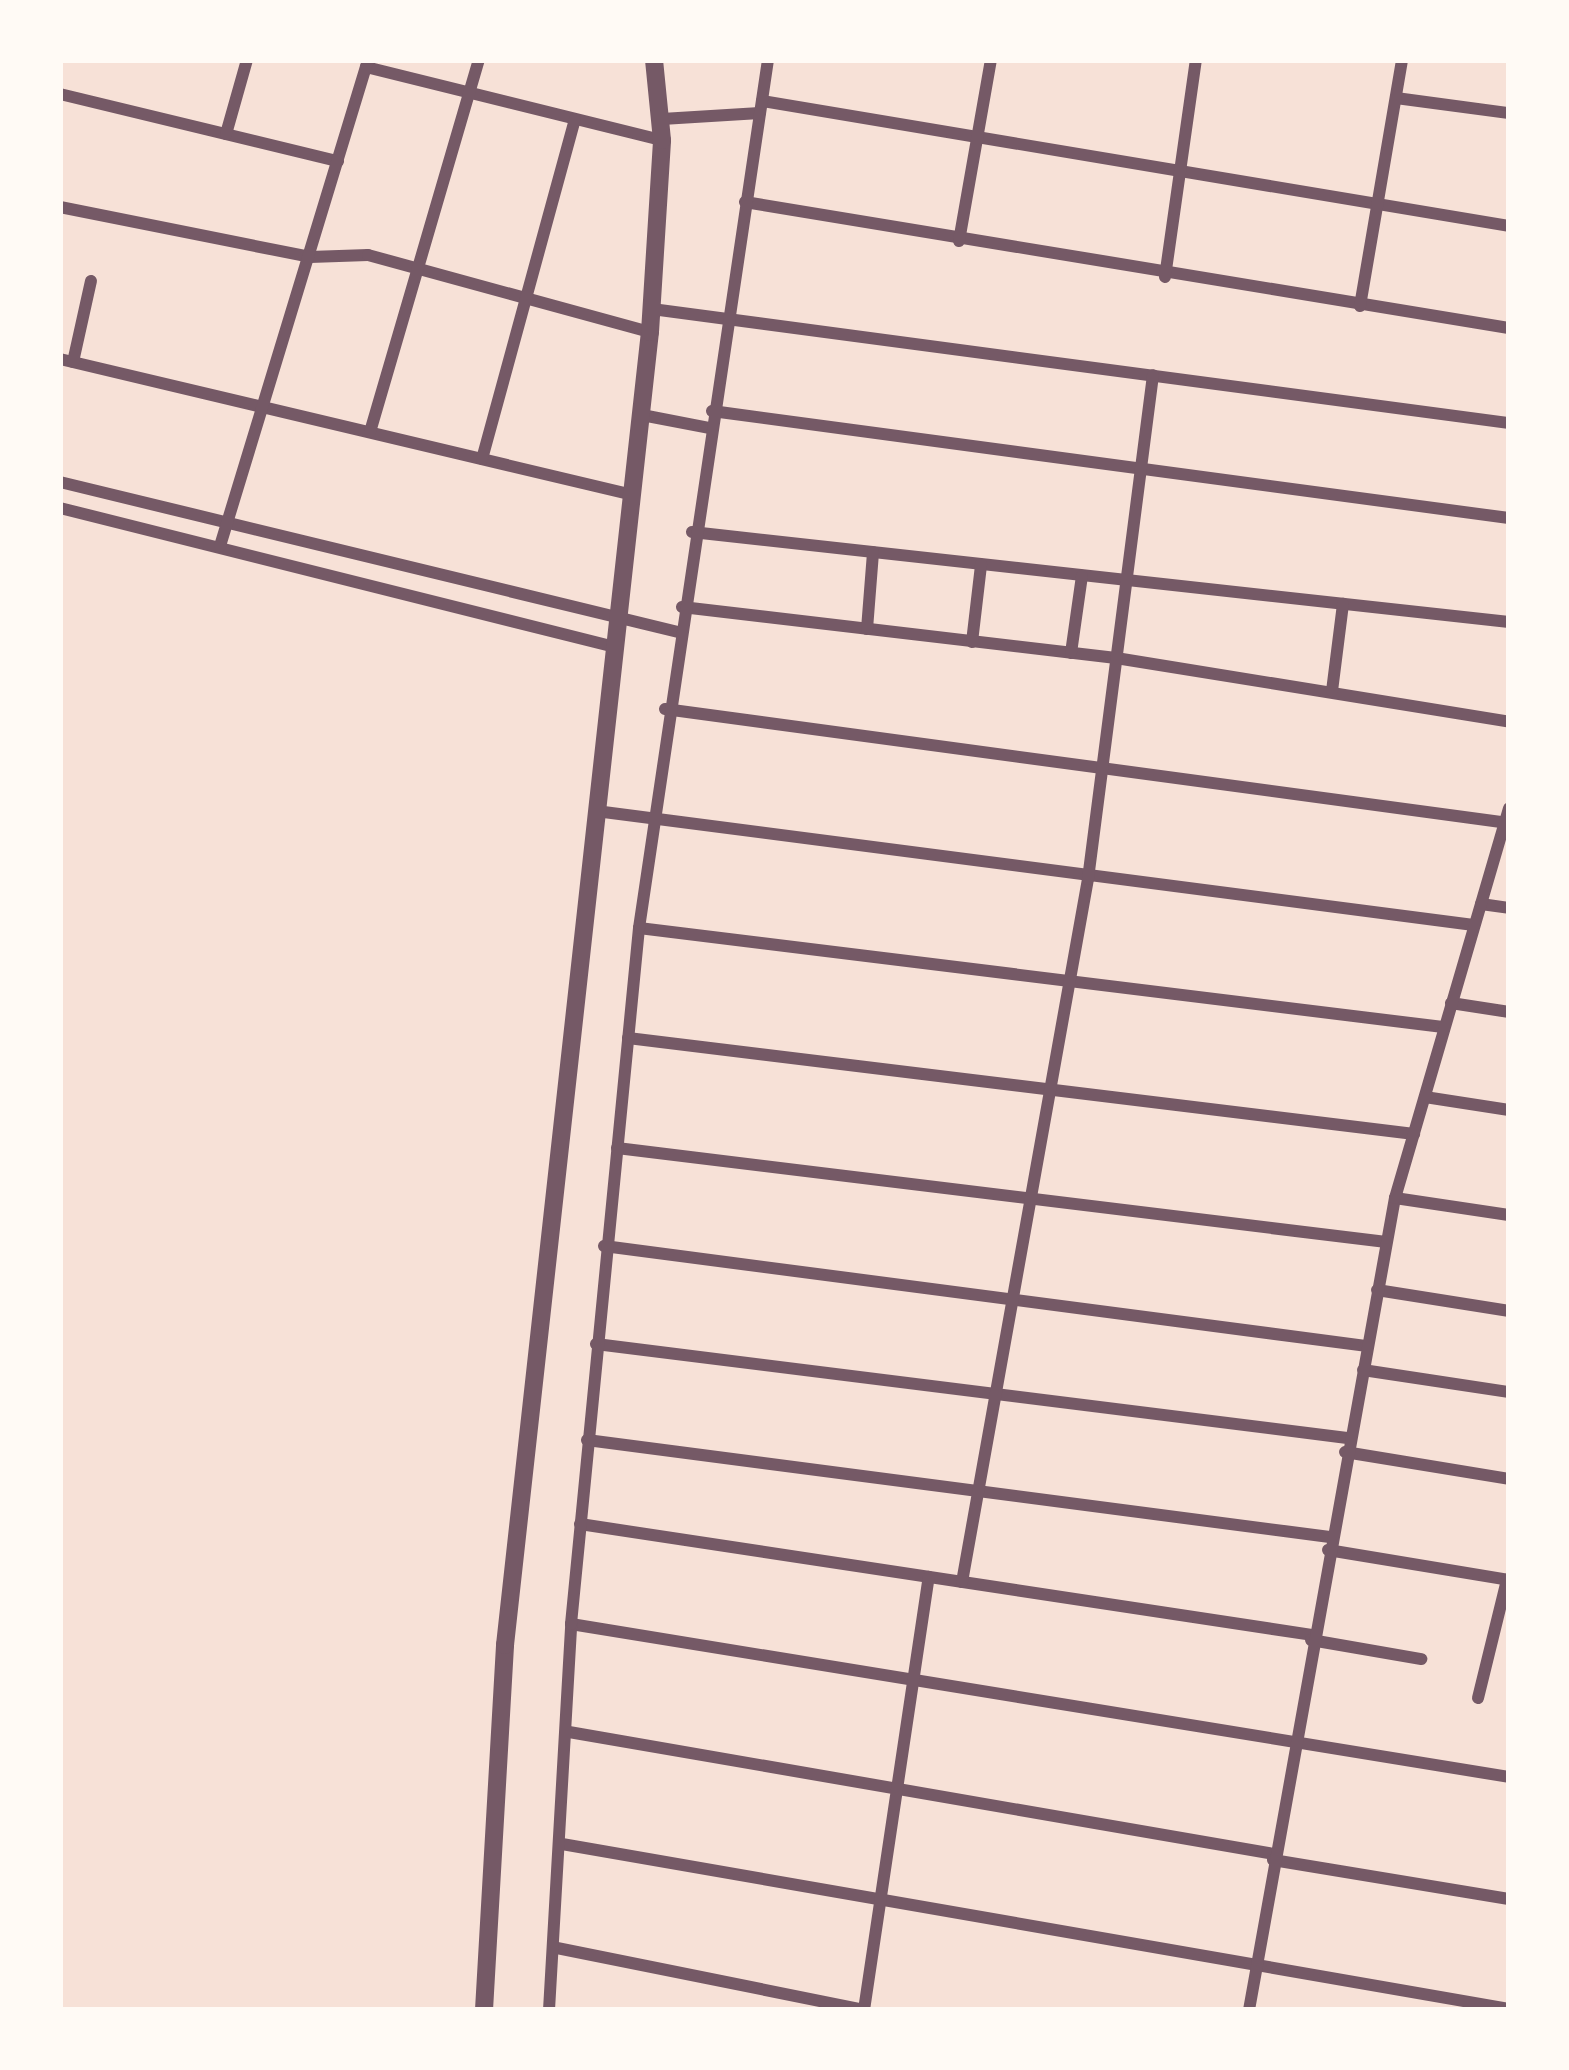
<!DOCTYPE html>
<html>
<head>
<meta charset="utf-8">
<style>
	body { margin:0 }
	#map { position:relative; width:1569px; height:2070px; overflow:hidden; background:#f7e1d7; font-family:"Work Sans",sans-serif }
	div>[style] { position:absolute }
	.minor>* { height:12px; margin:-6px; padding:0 6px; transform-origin:6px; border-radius:6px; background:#755966 }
	.tertiary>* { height:18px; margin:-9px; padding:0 9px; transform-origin:9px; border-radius:9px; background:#755966 }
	span { translate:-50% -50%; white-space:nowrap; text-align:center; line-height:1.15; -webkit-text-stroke:9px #fffaf5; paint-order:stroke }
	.frame { position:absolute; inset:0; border:63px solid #fffaf5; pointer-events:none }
</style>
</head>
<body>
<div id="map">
	<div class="minor">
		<i style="left:366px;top:67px;width:305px;rotate:13.9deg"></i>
		<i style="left:60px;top:94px;width:286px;rotate:13.6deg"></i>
		<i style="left:1396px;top:98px;width:114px;rotate:7.6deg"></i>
		<i style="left:762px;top:101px;width:757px;rotate:9.5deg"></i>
		<i style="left:662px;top:119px;width:98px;rotate:-3.5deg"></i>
		<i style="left:226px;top:134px;width:77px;rotate:-74.2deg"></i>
		<i style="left:745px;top:202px;width:774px;rotate:9.37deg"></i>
		<i style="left:60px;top:207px;width:255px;rotate:11.3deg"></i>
		<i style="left:310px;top:257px;width:58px;rotate:-2deg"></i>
		<i style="left:368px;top:255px;width:292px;rotate:15.3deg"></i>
		<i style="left:959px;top:241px;width:184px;rotate:-80deg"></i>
		<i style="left:1165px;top:277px;width:219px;rotate:-81.9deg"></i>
		<i style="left:1360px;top:306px;width:250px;rotate:-80.3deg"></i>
		<i style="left:652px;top:309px;width:865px;rotate:7.58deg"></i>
		<i style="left:60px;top:359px;width:589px;rotate:13.35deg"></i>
		<i style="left:73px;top:362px;width:83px;rotate:-77.5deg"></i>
		<i style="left:712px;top:411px;width:804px;rotate:7.65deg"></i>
		<i style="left:642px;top:415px;width:68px;rotate:11deg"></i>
		<i style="left:370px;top:432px;width:388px;rotate:-73.7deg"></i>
		<i style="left:482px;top:459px;width:352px;rotate:-74.7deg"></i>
		<i style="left:60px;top:482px;width:636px;rotate:13.64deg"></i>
		<i style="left:60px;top:508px;width:572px;rotate:14.06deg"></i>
		<i style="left:692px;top:532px;width:822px;rotate:6.29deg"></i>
		<i style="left:220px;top:546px;width:508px;rotate:-73.06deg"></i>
		<i style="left:682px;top:607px;width:437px;rotate:6.7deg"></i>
		<i style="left:1116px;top:658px;width:398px;rotate:9.2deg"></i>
		<i style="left:867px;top:629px;width:77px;rotate:-85.5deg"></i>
		<i style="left:972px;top:642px;width:78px;rotate:-83.3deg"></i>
		<i style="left:1071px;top:653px;width:78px;rotate:-81.9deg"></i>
		<i style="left:1332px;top:691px;width:88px;rotate:-82.8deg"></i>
		<i style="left:665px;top:709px;width:851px;rotate:7.7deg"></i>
		<i style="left:596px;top:811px;width:885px;rotate:7.4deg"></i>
		<i style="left:1481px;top:904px;width:28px;rotate:8deg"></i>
		<i style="left:639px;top:928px;width:810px;rotate:7.02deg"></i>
		<i style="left:1451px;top:1003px;width:59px;rotate:8.8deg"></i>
		<i style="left:628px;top:1038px;width:792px;rotate:6.96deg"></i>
		<i style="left:1425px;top:1097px;width:85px;rotate:8.8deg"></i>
		<i style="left:617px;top:1148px;width:775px;rotate:6.97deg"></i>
		<i style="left:1395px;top:1198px;width:115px;rotate:8.5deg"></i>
		<i style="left:604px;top:1246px;width:770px;rotate:7.47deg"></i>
		<i style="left:1377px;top:1290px;width:134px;rotate:9deg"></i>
		<i style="left:596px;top:1344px;width:757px;rotate:7.13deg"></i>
		<i style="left:1363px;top:1370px;width:148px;rotate:8.6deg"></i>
		<i style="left:587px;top:1440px;width:749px;rotate:7.44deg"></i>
		<i style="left:1345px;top:1452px;width:166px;rotate:9.3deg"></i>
		<i style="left:580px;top:1524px;width:740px;rotate:8.62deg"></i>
		<i style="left:1328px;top:1550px;width:183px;rotate:9.4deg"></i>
		<i style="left:962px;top:1582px;width:714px;rotate:-79.84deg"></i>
		<i style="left:1088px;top:879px;width:508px;rotate:-82.65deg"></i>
		<i style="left:571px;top:1624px;width:950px;rotate:9.26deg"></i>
		<i style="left:1311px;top:1640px;width:112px;rotate:9.8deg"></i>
		<i style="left:1478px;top:1698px;width:122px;rotate:-76.2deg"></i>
		<i style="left:569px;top:1732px;width:715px;rotate:9.82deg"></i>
		<i style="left:562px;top:1844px;width:961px;rotate:9.88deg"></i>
		<i style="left:1273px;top:1860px;width:239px;rotate:9.4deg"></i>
		<i style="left:557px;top:1948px;width:313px;rotate:11.4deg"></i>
		<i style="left:864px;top:2010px;width:438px;rotate:-81.5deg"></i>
		<i style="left:549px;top:2010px;width:387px;rotate:-86.7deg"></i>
		<i style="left:571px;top:1624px;width:699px;rotate:-84.42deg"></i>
		<i style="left:639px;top:928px;width:878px;rotate:-81.55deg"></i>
		<i style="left:1249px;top:2010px;width:825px;rotate:-79.81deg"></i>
		<i style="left:1395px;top:1198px;width:406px;rotate:-73.7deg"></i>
	</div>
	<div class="tertiary">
		<i style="left:484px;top:2010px;width:366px;rotate:-86.7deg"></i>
		<i style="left:505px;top:1645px;width:1321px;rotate:-83.7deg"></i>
		<i style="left:650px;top:332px;width:192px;rotate:-86.4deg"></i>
		<i style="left:662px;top:140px;width:80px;rotate:-95.7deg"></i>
	</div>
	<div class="frame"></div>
</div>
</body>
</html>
